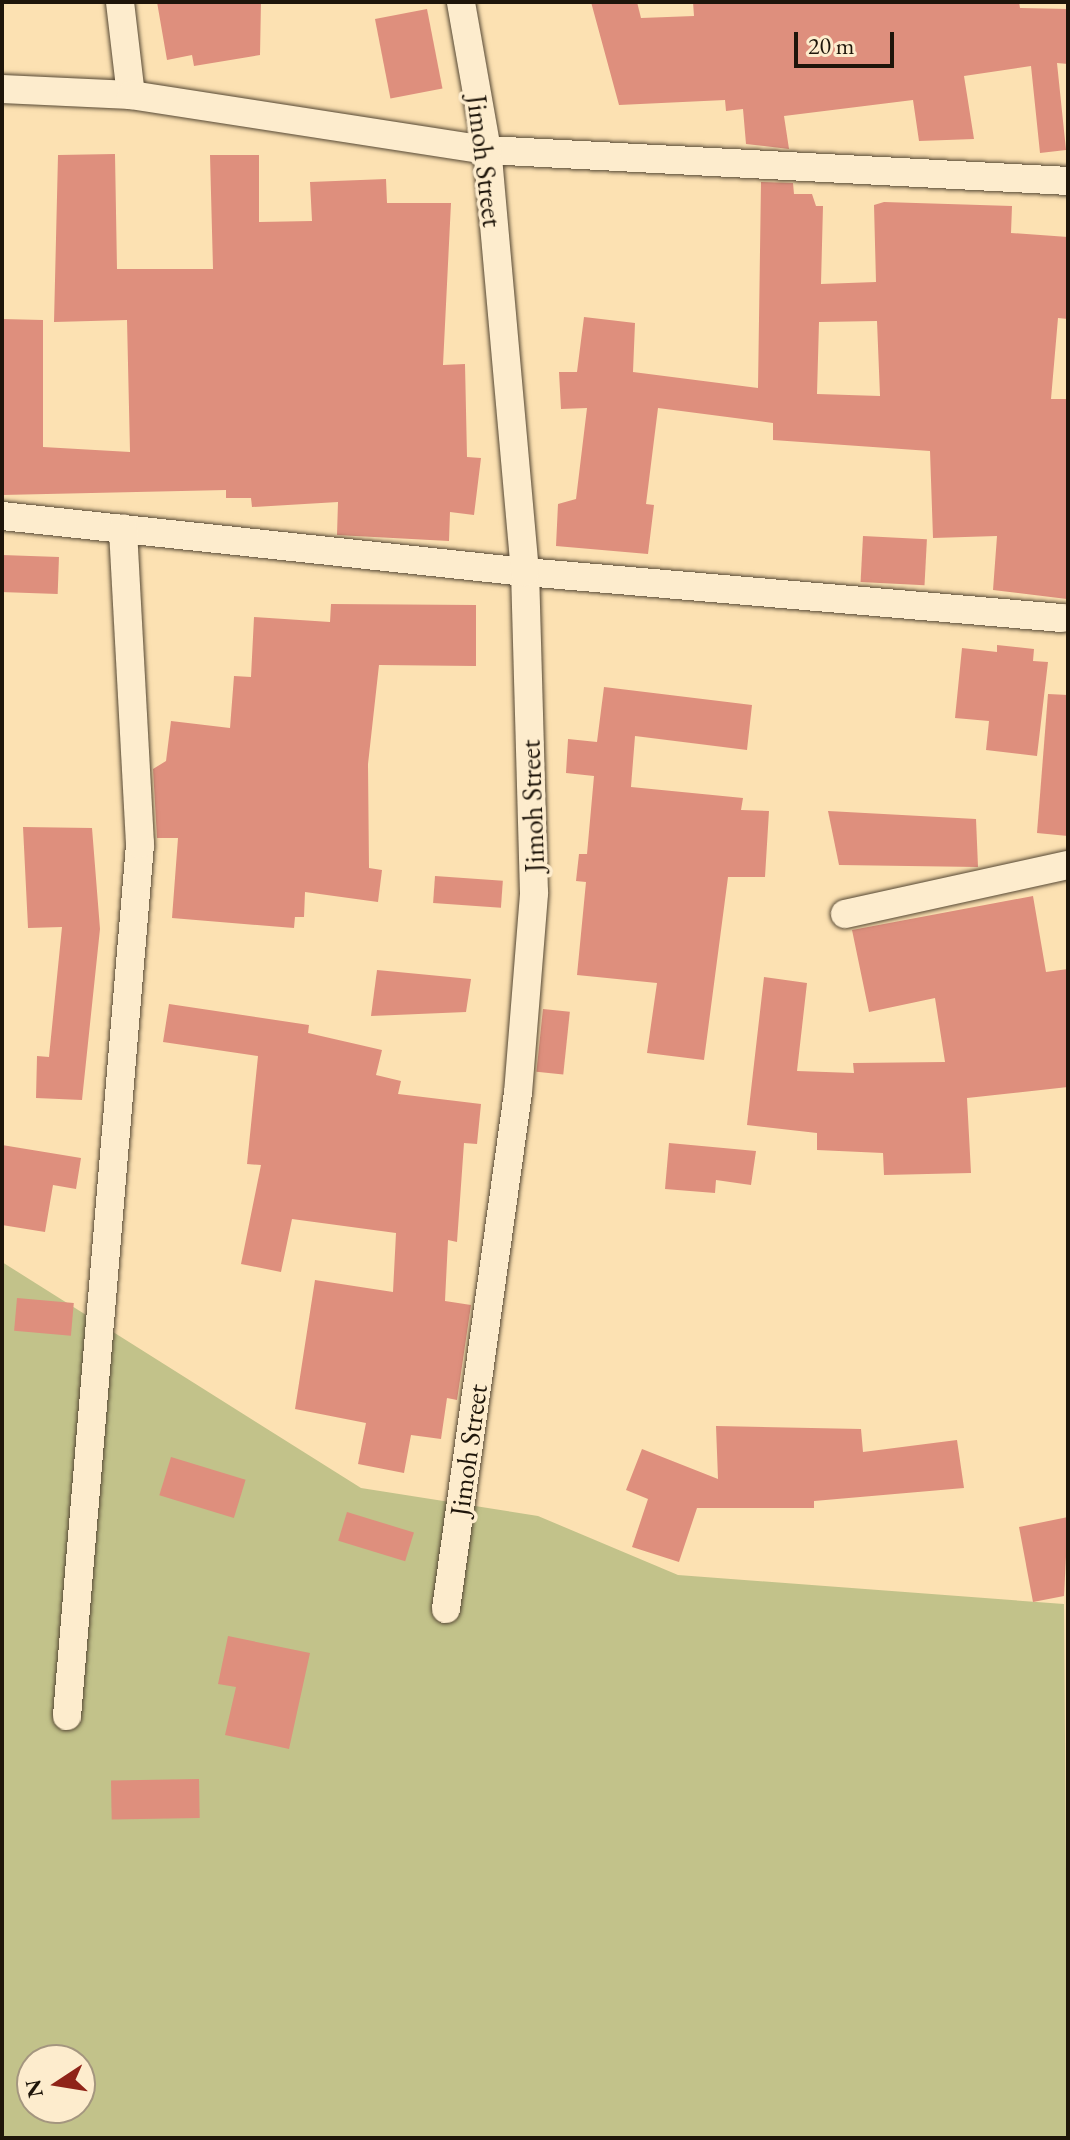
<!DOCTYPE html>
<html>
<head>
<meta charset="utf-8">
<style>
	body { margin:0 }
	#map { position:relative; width:1070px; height:2140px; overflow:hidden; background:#fce1b2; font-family:"EB Garamond",serif }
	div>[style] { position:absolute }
	.green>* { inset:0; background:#c2c28a }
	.building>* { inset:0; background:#de8f7d; transform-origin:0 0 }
	.roads { filter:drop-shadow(0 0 2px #564834) drop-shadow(0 0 2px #564834) }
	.street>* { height:28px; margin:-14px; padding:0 14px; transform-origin:14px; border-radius:14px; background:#fdeccd }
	span { translate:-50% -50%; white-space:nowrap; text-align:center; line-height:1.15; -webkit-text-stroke:7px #fdeccd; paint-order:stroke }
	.street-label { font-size:28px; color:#1e150a }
	.frame { position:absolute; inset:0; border:4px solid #1e150a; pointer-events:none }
	.north { position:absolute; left:16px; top:2044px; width:80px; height:80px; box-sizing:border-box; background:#fdeccd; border:2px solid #a4967f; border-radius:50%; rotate:258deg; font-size:22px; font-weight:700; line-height:32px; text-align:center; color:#1e150a }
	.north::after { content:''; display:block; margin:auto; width:28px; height:36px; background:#8f2418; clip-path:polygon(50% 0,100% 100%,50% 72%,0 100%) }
	.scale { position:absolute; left:794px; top:32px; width:100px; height:36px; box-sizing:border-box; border:4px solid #1e150a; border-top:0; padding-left:10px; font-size:24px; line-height:28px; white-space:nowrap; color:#1e150a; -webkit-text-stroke:6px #fdeccd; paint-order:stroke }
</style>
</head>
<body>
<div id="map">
	<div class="green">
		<i style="clip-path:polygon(evenodd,2px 1262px,361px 1488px,538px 1516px,678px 1575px,1064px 1604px,1068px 2138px,2px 2138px,2px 1262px,32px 2060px,80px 2060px,80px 2108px,32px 2108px,32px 2060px)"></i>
	</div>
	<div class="building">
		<i style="clip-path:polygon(157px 2px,261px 2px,260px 55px,194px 66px,192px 55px,167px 60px)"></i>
		<i style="clip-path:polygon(591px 2px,637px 2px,641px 18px,694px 16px,693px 2px,1019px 2px,1020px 8px,1068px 9px,1068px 64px,1057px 63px,1066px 150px,1040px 153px,1031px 66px,964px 76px,974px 139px,919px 141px,913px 100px,784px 116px,789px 149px,746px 144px,743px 109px,726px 111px,725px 100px,619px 105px)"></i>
		<i style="left:427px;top:9px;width:81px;height:53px;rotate:79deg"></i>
		<i style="clip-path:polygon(115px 154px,117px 269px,213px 269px,210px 155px,259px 155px,259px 222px,312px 221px,310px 182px,386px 179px,387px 203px,451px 203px,443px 365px,465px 364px,467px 457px,481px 458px,474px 515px,450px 512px,449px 541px,337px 535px,338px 502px,252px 507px,251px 498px,226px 498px,226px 490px,2px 495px,2px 319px,43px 320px,43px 447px,130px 452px,127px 320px,54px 322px,58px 155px)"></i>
		<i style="clip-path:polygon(evenodd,761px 182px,793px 183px,794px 194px,812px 194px,816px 206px,823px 206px,821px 284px,876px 282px,874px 205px,884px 202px,1012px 206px,1011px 233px,1068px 237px,1068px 319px,1058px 318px,1051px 399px,1068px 399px,1067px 599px,993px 590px,997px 536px,933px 538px,930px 451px,773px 440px,773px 423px,658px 408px,646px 504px,654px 505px,648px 554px,556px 546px,558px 504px,576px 499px,587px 408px,561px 409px,559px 372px,577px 372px,584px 317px,635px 323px,633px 372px,758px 388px,761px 182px,877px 321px,880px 396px,817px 394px,819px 322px,877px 321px)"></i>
		<i style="left:863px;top:536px;width:64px;height:46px;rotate:3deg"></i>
		<i style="left:2px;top:555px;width:57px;height:37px;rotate:2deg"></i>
		<i style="clip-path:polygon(331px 604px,476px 605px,476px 666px,379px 665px,368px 764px,369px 868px,382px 870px,378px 902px,305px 892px,304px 917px,295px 917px,294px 928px,172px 918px,178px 838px,157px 838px,153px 769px,166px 761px,171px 721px,230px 728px,234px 676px,251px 677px,254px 617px,330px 622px)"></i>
		<i style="clip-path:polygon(997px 645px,1034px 649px,1033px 661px,1048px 662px,1037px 756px,986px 750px,989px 721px,955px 718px,962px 648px,997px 652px)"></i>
		<i style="clip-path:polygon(604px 687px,752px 705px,747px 750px,635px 736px,631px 787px,743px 798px,741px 810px,769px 811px,765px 877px,728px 877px,704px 1060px,647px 1053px,657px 983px,577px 975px,586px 882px,576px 881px,579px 854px,587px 854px,594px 776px,566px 773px,568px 739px,597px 742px)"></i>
		<i style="clip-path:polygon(1048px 694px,1068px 695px,1068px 836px,1037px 833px)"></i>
		<i style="clip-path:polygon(828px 811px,976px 819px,978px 867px,839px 865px)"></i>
		<i style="clip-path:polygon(23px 827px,92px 828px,100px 929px,82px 1100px,36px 1098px,37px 1056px,49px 1057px,62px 927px,28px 928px)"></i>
		<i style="left:435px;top:876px;width:68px;height:27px;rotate:4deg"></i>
		<i style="clip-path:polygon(1033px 896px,1046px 972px,1068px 969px,1068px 1087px,967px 1098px,971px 1173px,884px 1175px,883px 1153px,817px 1150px,817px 1133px,747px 1125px,764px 977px,807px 983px,797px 1071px,854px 1073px,853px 1063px,945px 1062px,935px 998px,869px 1012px,852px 930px)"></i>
		<i style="clip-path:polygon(377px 970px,471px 979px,466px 1012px,371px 1016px)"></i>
		<i style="clip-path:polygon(169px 1004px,309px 1025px,308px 1033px,382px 1050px,376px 1075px,401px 1081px,398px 1094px,481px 1104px,477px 1144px,464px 1143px,457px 1242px,448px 1240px,445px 1301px,471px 1305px,457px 1400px,447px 1398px,441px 1439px,411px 1435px,404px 1473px,358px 1464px,366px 1423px,295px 1409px,315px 1280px,393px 1292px,396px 1233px,292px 1219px,281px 1272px,241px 1264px,261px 1165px,247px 1164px,258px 1056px,163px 1042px)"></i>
		<i style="left:543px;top:1009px;width:27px;height:63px;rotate:6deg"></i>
		<i style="clip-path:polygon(669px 1143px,756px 1151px,751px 1185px,716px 1180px,715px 1193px,665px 1189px)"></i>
		<i style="clip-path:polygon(2px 1145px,81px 1158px,76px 1189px,53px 1185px,45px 1232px,2px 1225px)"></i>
		<i style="left:17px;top:1298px;width:57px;height:33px;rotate:5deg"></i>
		<i style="clip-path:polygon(716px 1426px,861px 1429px,863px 1452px,957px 1440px,964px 1488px,814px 1501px,814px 1508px,697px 1508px,679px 1562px,632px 1547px,648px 1499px,626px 1490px,642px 1449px,718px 1479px)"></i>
		<i style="left:171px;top:1457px;width:78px;height:40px;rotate:17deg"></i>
		<i style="left:347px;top:1512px;width:70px;height:30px;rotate:17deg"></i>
		<i style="clip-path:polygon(1068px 1517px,1064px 1596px,1033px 1602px,1019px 1527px)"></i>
		<i style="clip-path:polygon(228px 1636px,310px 1653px,289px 1749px,225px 1735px,236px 1687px,218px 1684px)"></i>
		<i style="left:199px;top:1779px;width:39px;height:88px;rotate:89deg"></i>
	</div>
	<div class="roads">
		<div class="street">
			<i style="left:120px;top:2px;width:94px;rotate:83.3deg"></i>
			<i style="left:2px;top:89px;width:129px;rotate:2.7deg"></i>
			<i style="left:131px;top:95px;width:360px;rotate:8.8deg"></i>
			<i style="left:487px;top:150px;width:582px;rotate:3.05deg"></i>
			<i style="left:2px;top:516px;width:526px;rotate:6.11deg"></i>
			<i style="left:525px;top:572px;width:539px;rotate:4.9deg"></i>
			<i style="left:845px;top:914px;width:228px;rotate:-12.4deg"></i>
			<i style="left:446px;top:1609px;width:521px;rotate:-82.06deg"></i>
			<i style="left:518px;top:1093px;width:201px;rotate:-85.4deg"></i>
			<i style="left:534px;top:893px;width:321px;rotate:-91.6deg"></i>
			<i style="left:525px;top:572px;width:424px;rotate:-95.1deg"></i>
			<i style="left:487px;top:150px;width:150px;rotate:-100deg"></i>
			<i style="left:67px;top:1716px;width:875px;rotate:-85.21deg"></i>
			<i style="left:140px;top:844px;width:316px;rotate:-93.1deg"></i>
		</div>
	</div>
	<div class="street-label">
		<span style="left:485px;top:161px;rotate:83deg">Jimoh Street</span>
		<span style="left:532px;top:806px;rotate:-92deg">Jimoh Street</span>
		<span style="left:468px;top:1450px;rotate:-82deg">Jimoh Street</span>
	</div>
	<div class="frame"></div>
	<div class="north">N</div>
	<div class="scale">20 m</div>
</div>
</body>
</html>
